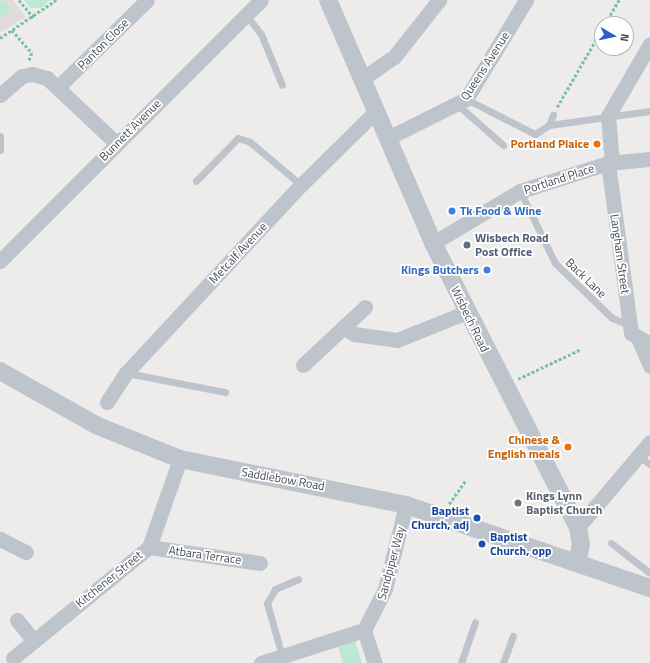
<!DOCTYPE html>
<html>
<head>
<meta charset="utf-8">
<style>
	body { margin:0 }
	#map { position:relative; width:650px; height:663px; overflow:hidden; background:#eeeceb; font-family:"Titillium Web",sans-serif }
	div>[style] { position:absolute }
	.education>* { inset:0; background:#dfdddc }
	.green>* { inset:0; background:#bde8d3 }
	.path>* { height:2.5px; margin-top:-1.25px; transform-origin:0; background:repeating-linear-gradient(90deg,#79c2a8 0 3px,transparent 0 5px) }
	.service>* { height:7px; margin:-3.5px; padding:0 3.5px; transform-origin:3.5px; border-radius:3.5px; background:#bec4cc }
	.minor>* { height:15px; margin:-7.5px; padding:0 7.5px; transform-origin:7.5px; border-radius:7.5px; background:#bec4cc }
	.tertiary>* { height:18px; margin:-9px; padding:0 9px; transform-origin:9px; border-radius:9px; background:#bec4cc }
	.dots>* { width:11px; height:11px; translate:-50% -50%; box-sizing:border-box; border:2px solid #fff; border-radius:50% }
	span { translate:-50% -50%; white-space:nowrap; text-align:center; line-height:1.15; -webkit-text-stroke:3.5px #fff; paint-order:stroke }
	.street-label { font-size:12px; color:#464c56 }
	.food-label { font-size:12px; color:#c56008; font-weight:700 }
	.right { translate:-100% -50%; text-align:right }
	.shop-label { font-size:12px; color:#366cbe; font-weight:700 }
	.left { translate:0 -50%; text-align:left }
	.service-label { font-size:12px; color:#4e5e75; font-weight:700 }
	.worship-label { font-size:12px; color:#5b616d; font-weight:700 }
	.transit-label { font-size:12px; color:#164399; font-weight:700 }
	.north { position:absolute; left:594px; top:16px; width:40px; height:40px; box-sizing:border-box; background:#fff; border:1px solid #b5b7bb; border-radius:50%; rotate:99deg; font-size:11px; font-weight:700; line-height:16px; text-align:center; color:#464c56 }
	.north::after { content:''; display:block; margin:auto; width:14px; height:18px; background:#2b5cc8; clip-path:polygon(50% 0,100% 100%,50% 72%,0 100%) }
</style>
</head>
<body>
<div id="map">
	<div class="education">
		<i style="clip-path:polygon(0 0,13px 0,26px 17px,0 33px)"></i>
	</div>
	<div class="green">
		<i style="clip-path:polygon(0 0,12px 9px,0 18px)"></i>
		<i style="clip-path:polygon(24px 0,50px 0,41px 8px,30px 8px)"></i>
		<i style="clip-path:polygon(355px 640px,362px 663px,343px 663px,337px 643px)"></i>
	</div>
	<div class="path">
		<i style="left:19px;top:0;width:23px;rotate:50deg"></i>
		<i style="left:605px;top:24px;width:28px;rotate:-60deg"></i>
		<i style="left:12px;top:30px;width:30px;rotate:49deg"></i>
		<i style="left:32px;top:53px;width:9px;rotate:111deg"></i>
		<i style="left:0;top:38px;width:68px;rotate:-34.2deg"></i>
		<i style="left:557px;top:107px;width:90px;rotate:-60deg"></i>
		<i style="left:518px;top:379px;width:68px;rotate:-25.4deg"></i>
		<i style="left:449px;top:504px;width:29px;rotate:-55deg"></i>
	</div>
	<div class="service">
		<i style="left:246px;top:15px;width:24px;rotate:52deg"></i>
		<i style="left:261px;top:34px;width:55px;rotate:67.6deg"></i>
		<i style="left:466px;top:99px;width:77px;rotate:26.9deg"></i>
		<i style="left:535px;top:134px;width:17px;rotate:-33deg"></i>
		<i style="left:549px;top:125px;width:11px;rotate:-68deg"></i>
		<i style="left:459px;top:106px;width:59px;rotate:41.6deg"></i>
		<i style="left:549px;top:125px;width:102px;rotate:-7.9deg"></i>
		<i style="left:0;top:136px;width:14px;rotate:90deg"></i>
		<i style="left:196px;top:181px;width:60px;rotate:-45.7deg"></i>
		<i style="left:238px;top:138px;width:13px;rotate:18deg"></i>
		<i style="left:250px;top:142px;width:67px;rotate:40.1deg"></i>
		<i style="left:520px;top:191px;width:80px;rotate:64.1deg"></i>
		<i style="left:555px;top:263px;width:79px;rotate:44deg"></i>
		<i style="left:612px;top:318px;width:18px;rotate:22deg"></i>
		<i style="left:127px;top:373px;width:100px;rotate:11deg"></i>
		<i style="left:638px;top:456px;width:14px;rotate:34deg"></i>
		<i style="left:611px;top:543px;width:49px;rotate:37.6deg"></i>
		<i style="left:282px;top:656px;width:55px;rotate:-105.8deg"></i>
		<i style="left:267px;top:603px;width:16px;rotate:-60deg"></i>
		<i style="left:275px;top:589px;width:25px;rotate:-23deg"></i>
		<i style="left:461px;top:663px;width:43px;rotate:-71.1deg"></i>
		<i style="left:503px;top:663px;width:29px;rotate:-70deg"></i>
	</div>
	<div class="minor">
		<i style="left:362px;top:79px;width:39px;rotate:-35deg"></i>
		<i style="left:394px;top:57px;width:73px;rotate:-51.7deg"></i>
		<i style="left:58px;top:87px;width:124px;rotate:-44.3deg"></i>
		<i style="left:0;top:95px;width:29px;rotate:-41deg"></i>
		<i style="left:22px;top:76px;width:10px;rotate:-11deg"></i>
		<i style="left:32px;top:74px;width:16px;rotate:15deg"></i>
		<i style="left:47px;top:78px;width:95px;rotate:43.3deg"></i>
		<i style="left:388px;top:138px;width:87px;rotate:-26.6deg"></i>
		<i style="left:466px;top:99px;width:116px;rotate:-58.8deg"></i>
		<i style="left:612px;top:162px;width:46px;rotate:-95deg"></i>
		<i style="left:608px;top:116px;width:83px;rotate:-59.7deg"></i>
		<i style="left:608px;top:163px;width:172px;rotate:82.3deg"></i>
		<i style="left:631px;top:333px;width:22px;rotate:30deg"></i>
		<i style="left:433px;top:243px;width:101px;rotate:-30.9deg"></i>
		<i style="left:520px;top:191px;width:92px;rotate:-17.7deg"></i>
		<i style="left:608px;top:163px;width:42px;rotate:-5.4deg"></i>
		<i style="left:0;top:261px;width:369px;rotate:-45deg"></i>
		<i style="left:343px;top:327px;width:13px;rotate:32deg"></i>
		<i style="left:354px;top:334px;width:43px;rotate:7.9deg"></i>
		<i style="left:397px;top:340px;width:75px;rotate:-21.8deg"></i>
		<i style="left:639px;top:340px;width:28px;rotate:67deg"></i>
		<i style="left:303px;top:365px;width:85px;rotate:-43.1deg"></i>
		<i style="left:107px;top:402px;width:35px;rotate:-57deg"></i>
		<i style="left:126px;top:373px;width:257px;rotate:-47.1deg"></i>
		<i style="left:301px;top:185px;width:105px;rotate:-44.6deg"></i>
		<i style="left:578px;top:527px;width:111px;rotate:-49.7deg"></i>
		<i style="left:0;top:539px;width:29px;rotate:27deg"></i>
		<i style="left:149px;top:547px;width:112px;rotate:8.2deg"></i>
		<i style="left:17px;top:620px;width:27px;rotate:51deg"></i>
		<i style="left:364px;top:630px;width:35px;rotate:72deg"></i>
		<i style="left:13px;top:658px;width:176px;rotate:-39.2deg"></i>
		<i style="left:149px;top:547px;width:93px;rotate:-70.6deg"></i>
		<i style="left:261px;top:663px;width:108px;rotate:-17.8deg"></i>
		<i style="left:364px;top:630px;width:46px;rotate:-62.9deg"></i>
		<i style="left:385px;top:589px;width:87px;rotate:-76deg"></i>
	</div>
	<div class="tertiary">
		<i style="left:328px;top:0;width:265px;rotate:66.6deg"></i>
		<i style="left:433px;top:243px;width:319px;rotate:63deg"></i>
		<i style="left:578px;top:527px;width:18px;rotate:81deg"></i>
		<i style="left:581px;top:545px;width:17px;rotate:103deg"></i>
		<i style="left:0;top:371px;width:112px;rotate:29.3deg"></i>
		<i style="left:98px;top:426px;width:88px;rotate:21.9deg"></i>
		<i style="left:180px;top:459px;width:231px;rotate:11.5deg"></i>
		<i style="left:406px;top:505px;width:258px;rotate:18.8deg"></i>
	</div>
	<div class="dots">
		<i style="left:597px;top:144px;background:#e8710a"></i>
		<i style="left:452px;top:211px;background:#3f7fe0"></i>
		<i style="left:467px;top:245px;background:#5c6f8a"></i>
		<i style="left:487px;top:270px;background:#3f7fe0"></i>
		<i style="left:568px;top:447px;background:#e8710a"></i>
		<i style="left:518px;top:503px;background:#6b7280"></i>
		<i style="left:477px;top:518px;background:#1a4fb4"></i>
		<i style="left:482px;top:544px;background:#1a4fb4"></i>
	</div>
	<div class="street-label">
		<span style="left:103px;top:44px;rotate:-45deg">Panton Close</span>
		<span style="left:485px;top:66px;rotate:-57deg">Queens Avenue</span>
		<span style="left:130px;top:130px;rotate:-45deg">Bunnett Avenue</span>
		<span style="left:559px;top:179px;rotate:-18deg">Portland Place</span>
		<span style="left:238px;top:253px;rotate:-47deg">Metcalf Avenue</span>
		<span style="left:620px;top:254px;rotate:82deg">Langham Street</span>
		<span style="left:586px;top:278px;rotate:44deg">Back Lane</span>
		<span style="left:470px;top:319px;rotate:64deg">Wisbech Road</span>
		<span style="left:283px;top:479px;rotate:10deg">Saddlebow Road</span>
		<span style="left:205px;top:555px;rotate:8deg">Atbara Terrace</span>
		<span style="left:391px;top:563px;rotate:-75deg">Sandpiper Way</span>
		<span style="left:109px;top:579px;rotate:-39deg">Kitchener Street</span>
	</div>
	<div class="food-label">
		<span class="right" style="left:589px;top:144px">Portland Plaice</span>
		<span class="right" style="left:560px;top:447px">Chinese &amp;<br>English meals</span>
	</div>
	<div class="shop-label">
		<span class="left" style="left:460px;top:211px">Tk Food &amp; Wine</span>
		<span class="right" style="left:479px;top:270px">Kings Butchers</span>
	</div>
	<div class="service-label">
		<span class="left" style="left:475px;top:245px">Wisbech Road<br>Post Office</span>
	</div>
	<div class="worship-label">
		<span class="left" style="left:526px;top:503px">Kings Lynn<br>Baptist Church</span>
	</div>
	<div class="transit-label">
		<span class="right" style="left:469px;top:518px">Baptist<br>Church, adj</span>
		<span class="left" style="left:490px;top:544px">Baptist<br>Church, opp</span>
	</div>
	<div class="north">N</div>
</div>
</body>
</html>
